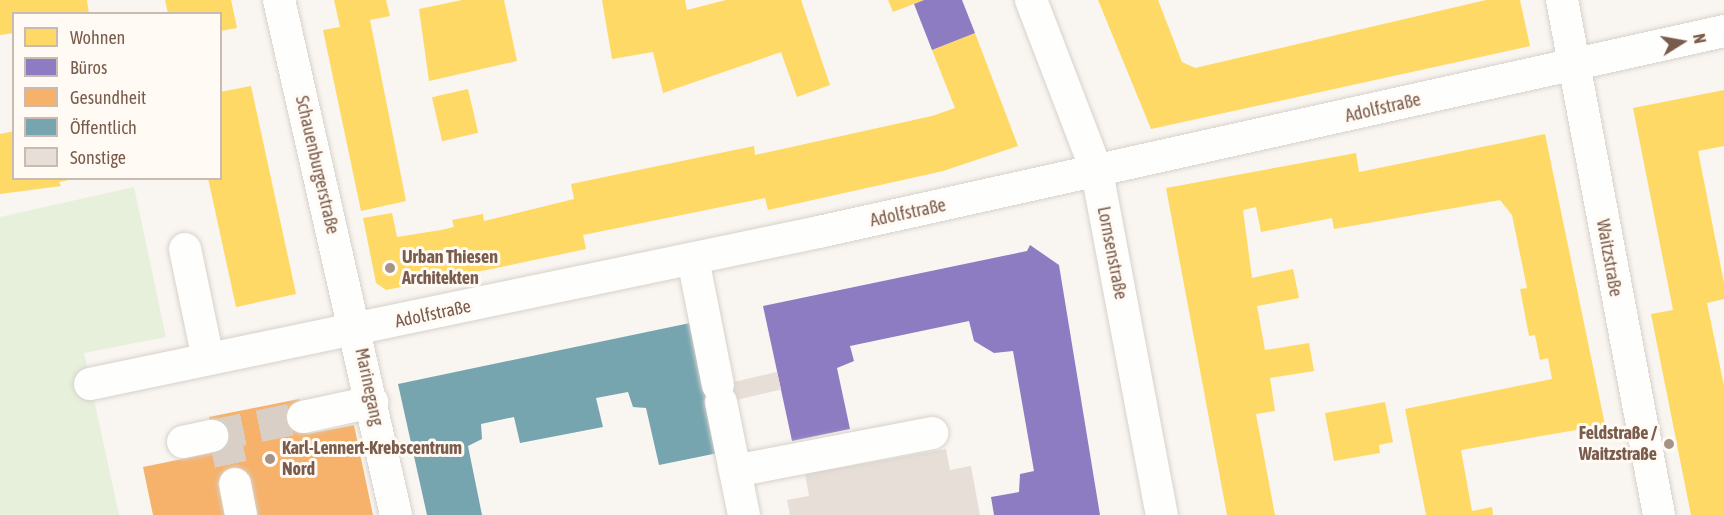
<!DOCTYPE html>
<html>
<head>
<meta charset="utf-8">
<style>
	body { margin:0 }
	#map { position:relative; width:1724px; height:515px; overflow:hidden; background:#f9f5f0; font-family:"Asap Condensed",sans-serif }
	div>[style] { position:absolute }
	.green>* { inset:0; background:#e7f0db }
	.homes>* { inset:0; background:#ffd966; transform-origin:0 0 }
	.offices>* { inset:0; background:#8e7cc3 }
	.health>* { inset:0; background:#f6b26b }
	.public>* { inset:0; background:#76a5af }
	.building>* { inset:0; background:#e6ded7; transform-origin:0 0 }
	.minor-tunnel>* { height:32px; margin-top:-16px; transform-origin:0; background:repeating-linear-gradient(90deg,#d9cfc7 0 32px,transparent 0 48px) }
	.roads { filter:drop-shadow(0 0 2px #d7d1cb) drop-shadow(0 0 2px #d7d1cb) }
	.minor>* { height:32px; margin:-16px; padding:0 16px; transform-origin:16px; border-radius:16px; background:#fefefd }
	.dots>* { width:16px; height:16px; translate:-50% -50%; box-sizing:border-box; border:3px solid #fffaf3; border-radius:50% }
	span { translate:-50% -50%; white-space:nowrap; text-align:center; line-height:1.15; -webkit-text-stroke:6px #fffaf3; paint-order:stroke }
	.street-label { font-size:18px; color:#7a5c4d }
	.poi-label { font-size:18px; color:#7a5c4d; font-weight:700 }
	.left { translate:0 -50%; text-align:left }
	.right { translate:-100% -50%; text-align:right }
	.legend { position:absolute; left:12px; top:12px; width:210px; height:168px; box-sizing:border-box; background:#fffaf3; border:2px solid #cabbb1; margin:0; padding:8px 10px; list-style:none; font-size:18px; color:#7a5c4d }
	.legend li { display:flex; align-items:center; gap:12px; height:30px }
	.legend b { width:30px; border:2px solid #cabbb1 }
	.north { position:absolute; left:1652px; top:12px; width:60px; height:60px; -webkit-text-stroke:4px #fffaf3; paint-order:stroke; rotate:79deg; font-size:16px; font-weight:700; line-height:24px; text-align:center; color:#7a5c4d }
	.north::after { content:''; display:block; margin:auto; width:21px; height:27px; background:#7a5c4d; clip-path:polygon(50% 0,100% 100%,50% 72%,0 100%) }
</style>
</head>
<body>
<div id="map">
	<div class="green">
		<i style="clip-path:polygon(134px 187px,166px 337px,84px 353px,119px 515px,0 515px,0 217px)"></i>
	</div>
	<div class="homes">
		<i style="clip-path:polygon(0 0,87px 0,89px 14px,14px 14px,14px 33px,0 35px)"></i>
		<i style="clip-path:polygon(165px 0,231px 0,237px 28px,220px 31px,220px 14px,168px 14px)"></i>
		<i style="clip-path:polygon(334px 0,386px 0,390px 16px,370px 20px,406px 201px,361px 211px,323px 30px,340px 27px)"></i>
		<i style="clip-path:polygon(462px 0,504px 0,517px 61px,429px 81px,419px 9px)"></i>
		<i style="clip-path:polygon(602px 0,685px 0,687px 10px,726px 0,801px 0,830px 85px,797px 97px,781px 52px,663px 93px,653px 52px,612px 59px)"></i>
		<i style="clip-path:polygon(888px 0,924px 0,893px 12px)"></i>
		<i style="clip-path:polygon(1098px 0,1158px 0,1182px 62px,1195px 68px,1486px 0,1520px 0,1530px 46px,1151px 129px)"></i>
		<i style="clip-path:polygon(975px 33px,1018px 146px,943px 171px,768px 210px,765px 198px,583px 235px,586px 249px,506px 266px,386px 290px,376px 283px,363px 218px,392px 213px,397px 237px,441px 230px,454px 227px,452px 220px,483px 214px,484px 221px,574px 199px,571px 184px,754px 146px,755px 155px,932px 116px,955px 108px,932px 50px)"></i>
		<i style="clip-path:polygon(251px 86px,296px 294px,236px 307px,208px 178px,220px 178px,220px 92px)"></i>
		<i style="left:468px;top:89px;width:45px;height:37px;rotate:77deg"></i>
		<i style="clip-path:polygon(1724px 90px,1724px 146px,1698px 151px,1724px 283px,1724px 299px,1707px 303px,1724px 386px,1724px 515px,1691px 515px,1651px 314px,1673px 310px,1633px 108px)"></i>
		<i style="clip-path:polygon(14px 131px,14px 178px,69px 180px,59px 182px,61px 186px,0 194px,0 134px)"></i>
		<i style="clip-path:polygon(1545px 134px,1605px 425px,1461px 450px,1472px 511px,1492px 507px,1493px 515px,1426px 515px,1405px 409px,1552px 379px,1548px 358px,1540px 360px,1535px 335px,1529px 336px,1520px 289px,1527px 288px,1512px 215px,1500px 200px,1334px 229px,1332px 218px,1261px 232px,1256px 207px,1243px 210px,1252px 278px,1293px 269px,1299px 298px,1257px 306px,1265px 350px,1309px 343px,1314px 371px,1270px 378px,1275px 411px,1256px 414px,1275px 515px,1227px 515px,1166px 188px,1356px 153px,1359px 172px)"></i>
		<i style="clip-path:polygon(1385px 402px,1393px 442px,1379px 445px,1380px 453px,1334px 461px,1325px 413px)"></i>
	</div>
	<div class="offices">
		<i style="clip-path:polygon(924px 0,962px 0,975px 33px,932px 50px,914px 4px)"></i>
		<i style="clip-path:polygon(1030px 245px,1059px 265px,1100px 515px,994px 515px,991px 497px,1019px 492px,1020px 474px,1034px 471px,1013px 351px,994px 353px,974px 341px,969px 321px,850px 346px,854px 361px,837px 368px,850px 429px,792px 441px,763px 306px,1027px 251px)"></i>
	</div>
	<div class="health">
		<i style="clip-path:polygon(299px 399px,307px 434px,354px 425px,373px 515px,153px 515px,143px 467px,216px 452px,209px 417px)"></i>
	</div>
	<div class="public">
		<i style="clip-path:polygon(690px 323px,718px 453px,659px 465px,646px 408px,633px 407px,628px 392px,596px 398px,603px 427px,520px 443px,514px 417px,481px 424px,482px 439px,468px 446px,482px 515px,427px 515px,398px 384px)"></i>
	</div>
	<div class="building">
		<i style="left:777px;top:372px;width:18px;height:75px;rotate:77deg"></i>
		<i style="clip-path:polygon(946px 449px,950px 470px,971px 466px,980px 515px,790px 515px,787px 500px,809px 496px,805px 474px)"></i>
	</div>
	<div class="minor-tunnel">
		<i style="left:224px;top:433px;width:52px;rotate:77.8deg"></i>
		<i style="left:212px;top:436px;width:93px;rotate:-11.8deg"></i>
	</div>
	<div class="roads">
		<div class="minor">
			<i style="left:279px;top:0;width:528px;rotate:77.2deg"></i>
			<i style="left:1031px;top:0;width:184px;rotate:69deg"></i>
			<i style="left:1097px;top:172px;width:349px;rotate:79.3deg"></i>
			<i style="left:1562px;top:0;width:524px;rotate:79.33deg"></i>
			<i style="left:185px;top:249px;width:112px;rotate:78.2deg"></i>
			<i style="left:693px;top:259px;width:128px;rotate:78.8deg"></i>
			<i style="left:90px;top:384px;width:745px;rotate:-11.78deg"></i>
			<i style="left:819px;top:232px;width:927px;rotate:-12.52deg"></i>
			<i style="left:721px;top:402px;width:115px;rotate:78.5deg"></i>
			<i style="left:303px;top:417px;width:71px;rotate:-12.3deg"></i>
			<i style="left:183px;top:442px;width:30px;rotate:-12deg"></i>
			<i style="left:735px;top:471px;width:201px;rotate:-10.9deg"></i>
			<i style="left:235px;top:484px;width:32px;rotate:79deg"></i>
		</div>
	</div>
	<div class="dots">
		<i style="left:390px;top:268px;background:#a69286"></i>
		<i style="left:1669px;top:444px;background:#a69286"></i>
		<i style="left:270px;top:459px;background:#a69286"></i>
	</div>
	<div class="street-label">
		<span style="left:1383px;top:108px;rotate:-13deg">Adolfstraße</span>
		<span style="left:317px;top:165px;rotate:77deg">Schauenburgerstraße</span>
		<span style="left:908px;top:213px;rotate:-12deg">Adolfstraße</span>
		<span style="left:1112px;top:253px;rotate:79deg">Lornsenstraße</span>
		<span style="left:1609px;top:258px;rotate:80deg">Waitzstraße</span>
		<span style="left:433px;top:314px;rotate:-12deg">Adolfstraße</span>
		<span style="left:369px;top:387px;rotate:78deg">Marinegang</span>
	</div>
	<div class="poi-label">
		<span class="left" style="left:402px;top:268px">Urban Thiesen<br>Architekten</span>
		<span class="right" style="left:1657px;top:444px">Feldstraße /<br>Waitzstraße</span>
		<span class="left" style="left:282px;top:459px">Karl-Lennert-Krebscentrum<br>Nord</span>
	</div>
	<ul class="legend">
	<li><b style="height:16px;background:#ffd966"></b>Wohnen</li>
	<li><b style="height:16px;background:#8e7cc3"></b>Büros</li>
	<li><b style="height:16px;background:#f6b26b"></b>Gesundheit</li>
	<li><b style="height:16px;background:#76a5af"></b>Öffentlich</li>
	<li><b style="height:16px;background:#e6ded7"></b>Sonstige</li>
	</ul>
	<div class="north">N</div>
</div>
</body>
</html>
